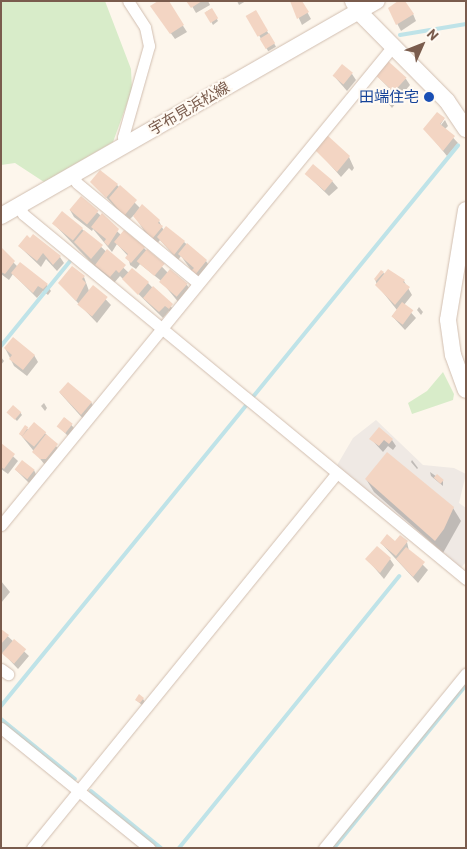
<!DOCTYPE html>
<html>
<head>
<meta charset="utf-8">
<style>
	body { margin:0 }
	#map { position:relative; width:467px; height:849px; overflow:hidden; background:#fdf6ec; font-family:Barlow,"Noto Sans JP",sans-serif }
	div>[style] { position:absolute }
	.industrial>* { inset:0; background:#efe9e4 }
	.green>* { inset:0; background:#d8ecc9 }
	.shadow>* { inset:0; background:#0003; transform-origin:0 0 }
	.stream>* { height:4px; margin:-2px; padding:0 2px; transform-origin:2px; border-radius:2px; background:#bfe3e8 }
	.building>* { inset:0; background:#f3d5c3; transform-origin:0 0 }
	.roads { filter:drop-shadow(0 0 1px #d1beb0) drop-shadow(0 0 1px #d1beb0) }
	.street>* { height:11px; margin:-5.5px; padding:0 5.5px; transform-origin:5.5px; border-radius:5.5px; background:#fff }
	.secondary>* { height:16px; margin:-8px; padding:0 8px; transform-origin:8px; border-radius:8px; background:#fff }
	.dots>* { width:14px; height:14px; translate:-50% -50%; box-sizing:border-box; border:2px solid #fffaf3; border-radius:50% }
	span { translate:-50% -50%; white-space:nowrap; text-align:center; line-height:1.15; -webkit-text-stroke:4px #fffaf3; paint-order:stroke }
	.transit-label { font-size:15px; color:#164399 }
	.right { translate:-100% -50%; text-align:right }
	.street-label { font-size:15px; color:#7a5c4d }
	.frame { position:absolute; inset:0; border:2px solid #7a5c4d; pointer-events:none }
	.north { position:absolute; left:397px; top:20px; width:50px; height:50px; -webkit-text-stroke:4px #fffaf3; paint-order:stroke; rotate:46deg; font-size:14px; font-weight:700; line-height:20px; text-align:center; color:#7a5c4d }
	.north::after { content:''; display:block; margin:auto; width:18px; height:22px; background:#7a5c4d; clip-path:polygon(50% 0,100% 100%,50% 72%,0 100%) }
</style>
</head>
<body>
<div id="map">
	<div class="industrial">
		<i style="clip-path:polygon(376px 420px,423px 465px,454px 468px,466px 474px,459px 503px,466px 508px,466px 562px,460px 569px,336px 467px,353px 438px)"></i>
	</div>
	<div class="green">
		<i style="clip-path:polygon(1px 1px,105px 1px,131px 69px,132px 90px,113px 142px,44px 182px,15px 163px,1px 165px)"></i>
		<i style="clip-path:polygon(443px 372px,454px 394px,453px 400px,412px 414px,408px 403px,427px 391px)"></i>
	</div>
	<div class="shadow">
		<i style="clip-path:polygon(167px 1px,187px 32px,175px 39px,156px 13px)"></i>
		<i style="clip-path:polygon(189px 1px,208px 1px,210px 5px,196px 13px)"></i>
		<i style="clip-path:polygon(237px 1px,246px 1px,239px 5px)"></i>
		<i style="clip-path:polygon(291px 1px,301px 1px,311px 19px,302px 25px)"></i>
		<i style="clip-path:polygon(389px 8px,413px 14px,416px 21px,401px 31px)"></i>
		<i style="clip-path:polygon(211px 9px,218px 21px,213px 25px,206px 12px)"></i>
		<i style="left:256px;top:12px;width:40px;height:9px;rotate:60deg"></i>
		<i style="clip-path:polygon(352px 74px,356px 80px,347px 91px,334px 76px)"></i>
		<i style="clip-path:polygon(377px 76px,406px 79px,410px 85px,399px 98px)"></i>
		<i style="clip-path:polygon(392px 98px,396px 103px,392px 108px,388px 103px)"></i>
		<i style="clip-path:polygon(438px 114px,444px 119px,437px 130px,445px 120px,448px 126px,445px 129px,458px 143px,447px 156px,425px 129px)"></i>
		<i style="clip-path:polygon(317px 150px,349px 157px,354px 168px,352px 171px,349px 168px,341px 177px)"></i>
		<i style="clip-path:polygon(306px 174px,332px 181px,338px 188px,329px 196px)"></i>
		<i style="clip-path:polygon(92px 182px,117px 185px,140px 208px,159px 221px,164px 231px,184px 242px,206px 261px,210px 267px,199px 281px,181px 256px,178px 260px,160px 240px,156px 245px,150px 240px,134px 215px,128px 221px)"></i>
		<i style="clip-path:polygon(81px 197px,121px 235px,144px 248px,168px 273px,187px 285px,191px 291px,180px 304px,160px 280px,140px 264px,136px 269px,130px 265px,128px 256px,117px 244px,112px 252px,93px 229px,92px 231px,74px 217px,70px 210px)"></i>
		<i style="clip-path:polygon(54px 224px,82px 229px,129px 273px,148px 283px,176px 312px,169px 311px,163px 318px,120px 276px,114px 283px,100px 272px)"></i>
		<i style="clip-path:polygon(19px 246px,60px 257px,64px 263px,57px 271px,46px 259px,41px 267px)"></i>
		<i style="clip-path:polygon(1px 250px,18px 267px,47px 285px,51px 291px,48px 295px,43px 291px,37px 298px,13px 274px,9px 280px,1px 274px)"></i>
		<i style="clip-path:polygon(383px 273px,404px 281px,412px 295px,404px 305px,416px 318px,405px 330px,392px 316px,397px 310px,377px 285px,375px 279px)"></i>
		<i style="clip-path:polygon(84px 277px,89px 291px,93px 286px,111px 305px,97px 323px,59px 283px)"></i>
		<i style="clip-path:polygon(419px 307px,423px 312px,421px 315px,417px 310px)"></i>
		<i style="clip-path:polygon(5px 348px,34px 355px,38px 362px,27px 376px,14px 366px)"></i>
		<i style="clip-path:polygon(1px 357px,4px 361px,1px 365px)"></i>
		<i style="clip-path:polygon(60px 393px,91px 402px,95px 409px,85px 421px)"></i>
		<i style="clip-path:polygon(44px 403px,47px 408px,45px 411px,41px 406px)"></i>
		<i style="clip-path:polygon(20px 412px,22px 415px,17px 421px,9px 413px)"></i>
		<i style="clip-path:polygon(65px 418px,74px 428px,68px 436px,58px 426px)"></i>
		<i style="clip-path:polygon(26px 427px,29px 431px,45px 433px,61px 452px,45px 465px,20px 434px)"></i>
		<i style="clip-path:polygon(371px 439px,392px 440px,396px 446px,393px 450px,388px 446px,383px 452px)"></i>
		<i style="clip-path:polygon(1px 445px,18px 461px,8px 474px,1px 469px)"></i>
		<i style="clip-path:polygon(412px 460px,418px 468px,417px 469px,411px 462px)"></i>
		<i style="clip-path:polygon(16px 470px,34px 470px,37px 477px,31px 485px)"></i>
		<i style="clip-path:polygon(430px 472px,443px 481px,443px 486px,431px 476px)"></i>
		<i style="clip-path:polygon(366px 479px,453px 508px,461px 521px,443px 553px,374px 492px)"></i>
		<i style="clip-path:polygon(407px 542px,409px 551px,428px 570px,418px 583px,381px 543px)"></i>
		<i style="clip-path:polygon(367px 559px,390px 559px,394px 565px,384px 579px)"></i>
		<i style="clip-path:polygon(1px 581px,10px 592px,1px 603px)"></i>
		<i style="clip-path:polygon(1px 630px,29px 656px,18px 669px,3px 653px,1px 655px)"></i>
		<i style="clip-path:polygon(143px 699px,145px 702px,142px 705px,136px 700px)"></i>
	</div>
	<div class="stream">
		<i style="left:400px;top:35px;width:67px;rotate:-9.5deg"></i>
		<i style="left:1px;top:346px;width:109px;rotate:-50.9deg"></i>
		<i style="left:252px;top:398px;width:326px;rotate:-50.8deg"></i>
		<i style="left:1px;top:706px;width:390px;rotate:-50.8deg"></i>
		<i style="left:1px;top:719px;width:95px;rotate:39deg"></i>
		<i style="left:91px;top:791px;width:90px;rotate:39.2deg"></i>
		<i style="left:179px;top:848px;width:350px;rotate:-51deg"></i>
		<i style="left:334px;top:848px;width:210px;rotate:-51deg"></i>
	</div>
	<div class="building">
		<i style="clip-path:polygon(158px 1px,169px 1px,184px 25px,170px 34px,150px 6px)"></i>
		<i style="clip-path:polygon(186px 1px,202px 1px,191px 8px)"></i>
		<i style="clip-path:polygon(290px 1px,302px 1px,309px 12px,297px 19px)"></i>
		<i style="clip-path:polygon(398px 1px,405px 1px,414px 14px,396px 25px,388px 8px)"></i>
		<i style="left:212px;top:8px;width:12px;height:9px;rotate:59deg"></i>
		<i style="left:256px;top:10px;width:24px;height:12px;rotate:60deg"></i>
		<i style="left:269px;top:33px;width:12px;height:11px;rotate:59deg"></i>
		<i style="left:388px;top:61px;width:25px;height:19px;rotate:42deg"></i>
		<i style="left:342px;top:64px;width:14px;height:15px;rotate:39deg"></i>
		<i style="clip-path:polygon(437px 112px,445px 118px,440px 124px,455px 136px,443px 151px,423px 129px)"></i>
		<i style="clip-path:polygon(327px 135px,350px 156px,337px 172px,315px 150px)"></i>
		<i style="left:313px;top:164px;width:26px;height:13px;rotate:40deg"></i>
		<i style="clip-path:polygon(100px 170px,118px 184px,106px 198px,90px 182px)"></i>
		<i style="clip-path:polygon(120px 185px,137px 200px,124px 216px,109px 198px)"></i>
		<i style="left:81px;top:196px;width:23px;height:18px;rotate:40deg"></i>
		<i style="clip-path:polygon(142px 204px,160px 220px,158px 223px,163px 226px,152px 239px,133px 216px)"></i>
		<i style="left:62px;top:211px;width:27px;height:16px;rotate:39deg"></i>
		<i style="clip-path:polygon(102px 213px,119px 229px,108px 246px,104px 242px,106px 239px,91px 227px)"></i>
		<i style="clip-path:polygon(166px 226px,185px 241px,174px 255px,157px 237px)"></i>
		<i style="clip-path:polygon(84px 230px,103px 245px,91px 259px,74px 242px)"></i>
		<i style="clip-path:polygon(124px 230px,145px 247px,131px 263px,125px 258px,128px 254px,114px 242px)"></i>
		<i style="clip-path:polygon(33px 234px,61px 256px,53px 265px,43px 253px,37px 261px,18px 246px,27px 235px,30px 238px)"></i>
		<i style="clip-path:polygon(187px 243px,207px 260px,195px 275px,191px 271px,194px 268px,178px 254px)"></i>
		<i style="clip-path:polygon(1px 247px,15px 261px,5px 274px,1px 272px)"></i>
		<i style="clip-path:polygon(107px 249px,126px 265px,119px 273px,116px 270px,110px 277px,95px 265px)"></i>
		<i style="left:147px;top:249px;width:23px;height:16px;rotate:40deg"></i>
		<i style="clip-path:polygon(20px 262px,48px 284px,43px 289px,38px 286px,33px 293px,11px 273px)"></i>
		<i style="clip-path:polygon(72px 266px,85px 276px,82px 279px,86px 283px,76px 301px,58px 283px)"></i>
		<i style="clip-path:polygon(132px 268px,149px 282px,138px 295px,122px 279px)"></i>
		<i style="left:170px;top:269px;width:23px;height:17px;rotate:40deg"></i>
		<i style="clip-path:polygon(388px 269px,405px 280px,403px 282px,410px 287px,395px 305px,375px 285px)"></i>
		<i style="clip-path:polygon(381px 270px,384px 272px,376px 281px,374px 279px)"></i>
		<i style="left:93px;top:285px;width:19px;height:25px;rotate:39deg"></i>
		<i style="clip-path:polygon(153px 286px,173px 304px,169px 309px,165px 306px,159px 312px,143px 298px)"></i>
		<i style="left:402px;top:302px;width:14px;height:18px;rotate:36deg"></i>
		<i style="clip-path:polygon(13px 337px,35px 355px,23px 370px,9px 359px,12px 355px,4px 348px)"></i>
		<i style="clip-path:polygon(68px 382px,92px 402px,81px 415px,59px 392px)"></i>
		<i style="left:13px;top:405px;width:11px;height:10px;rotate:41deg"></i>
		<i style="left:64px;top:417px;width:11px;height:12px;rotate:38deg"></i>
		<i style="left:34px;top:422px;width:16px;height:19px;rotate:40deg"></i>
		<i style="left:25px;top:425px;width:4px;height:11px;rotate:34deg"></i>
		<i style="clip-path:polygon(379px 427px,393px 439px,389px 444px,384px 440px,379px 446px,369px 439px)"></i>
		<i style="clip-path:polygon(46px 434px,58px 444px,46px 459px,40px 459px,32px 452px)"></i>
		<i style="clip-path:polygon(1px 443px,15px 454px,4px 469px,1px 467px)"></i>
		<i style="clip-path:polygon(387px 452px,454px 507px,444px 529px,435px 541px,365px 479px)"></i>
		<i style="left:22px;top:460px;width:16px;height:12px;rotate:38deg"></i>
		<i style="left:437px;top:474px;width:9px;height:5px;rotate:41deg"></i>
		<i style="clip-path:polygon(387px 534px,395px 541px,400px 535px,408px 541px,396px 556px,380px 543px)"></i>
		<i style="clip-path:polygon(377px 546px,391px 558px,380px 573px,365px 559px)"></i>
		<i style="clip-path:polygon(406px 547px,425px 562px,413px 577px,396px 559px)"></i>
		<i style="clip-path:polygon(1px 629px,9px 635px,1px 644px)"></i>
		<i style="left:14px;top:639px;width:16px;height:19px;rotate:40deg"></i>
		<i style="clip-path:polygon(139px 694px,144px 698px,140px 703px,135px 700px)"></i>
	</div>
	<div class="roads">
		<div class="street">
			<i style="left:127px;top:144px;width:8px;rotate:-120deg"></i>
			<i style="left:123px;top:137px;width:95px;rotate:-74.1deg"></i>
			<i style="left:149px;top:46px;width:19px;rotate:-102deg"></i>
			<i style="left:145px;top:27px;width:31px;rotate:-123deg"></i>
			<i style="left:72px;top:175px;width:9px;rotate:58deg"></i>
			<i style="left:77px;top:183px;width:157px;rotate:39.6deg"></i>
			<i style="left:19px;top:206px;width:9px;rotate:63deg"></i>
			<i style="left:23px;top:214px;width:574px;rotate:39.49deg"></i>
			<i style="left:1px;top:525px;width:619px;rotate:-50.7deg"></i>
			<i style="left:1px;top:669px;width:9px;rotate:36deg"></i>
			<i style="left:1px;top:728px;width:191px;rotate:39deg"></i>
			<i style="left:32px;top:848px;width:483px;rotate:-50.9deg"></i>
			<i style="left:324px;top:848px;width:225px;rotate:-50.9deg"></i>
		</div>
		<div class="secondary">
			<i style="left:353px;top:1px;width:13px;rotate:61deg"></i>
			<i style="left:359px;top:12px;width:125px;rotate:45.3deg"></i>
			<i style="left:447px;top:101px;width:34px;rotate:56deg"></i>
			<i style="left:466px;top:210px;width:111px;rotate:99.3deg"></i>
			<i style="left:448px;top:320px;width:35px;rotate:82deg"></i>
			<i style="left:453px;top:355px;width:37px;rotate:70deg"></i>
			<i style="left:1px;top:216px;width:433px;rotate:-29.8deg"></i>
		</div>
	</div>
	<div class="dots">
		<i style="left:429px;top:97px;background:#1a4fb4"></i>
	</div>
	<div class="transit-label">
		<span class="right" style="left:419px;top:97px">田端住宅</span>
	</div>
	<div class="street-label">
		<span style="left:189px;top:108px;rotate:-30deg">宇布見浜松線</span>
	</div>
	<div class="frame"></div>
	<div class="north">N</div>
</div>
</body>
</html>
